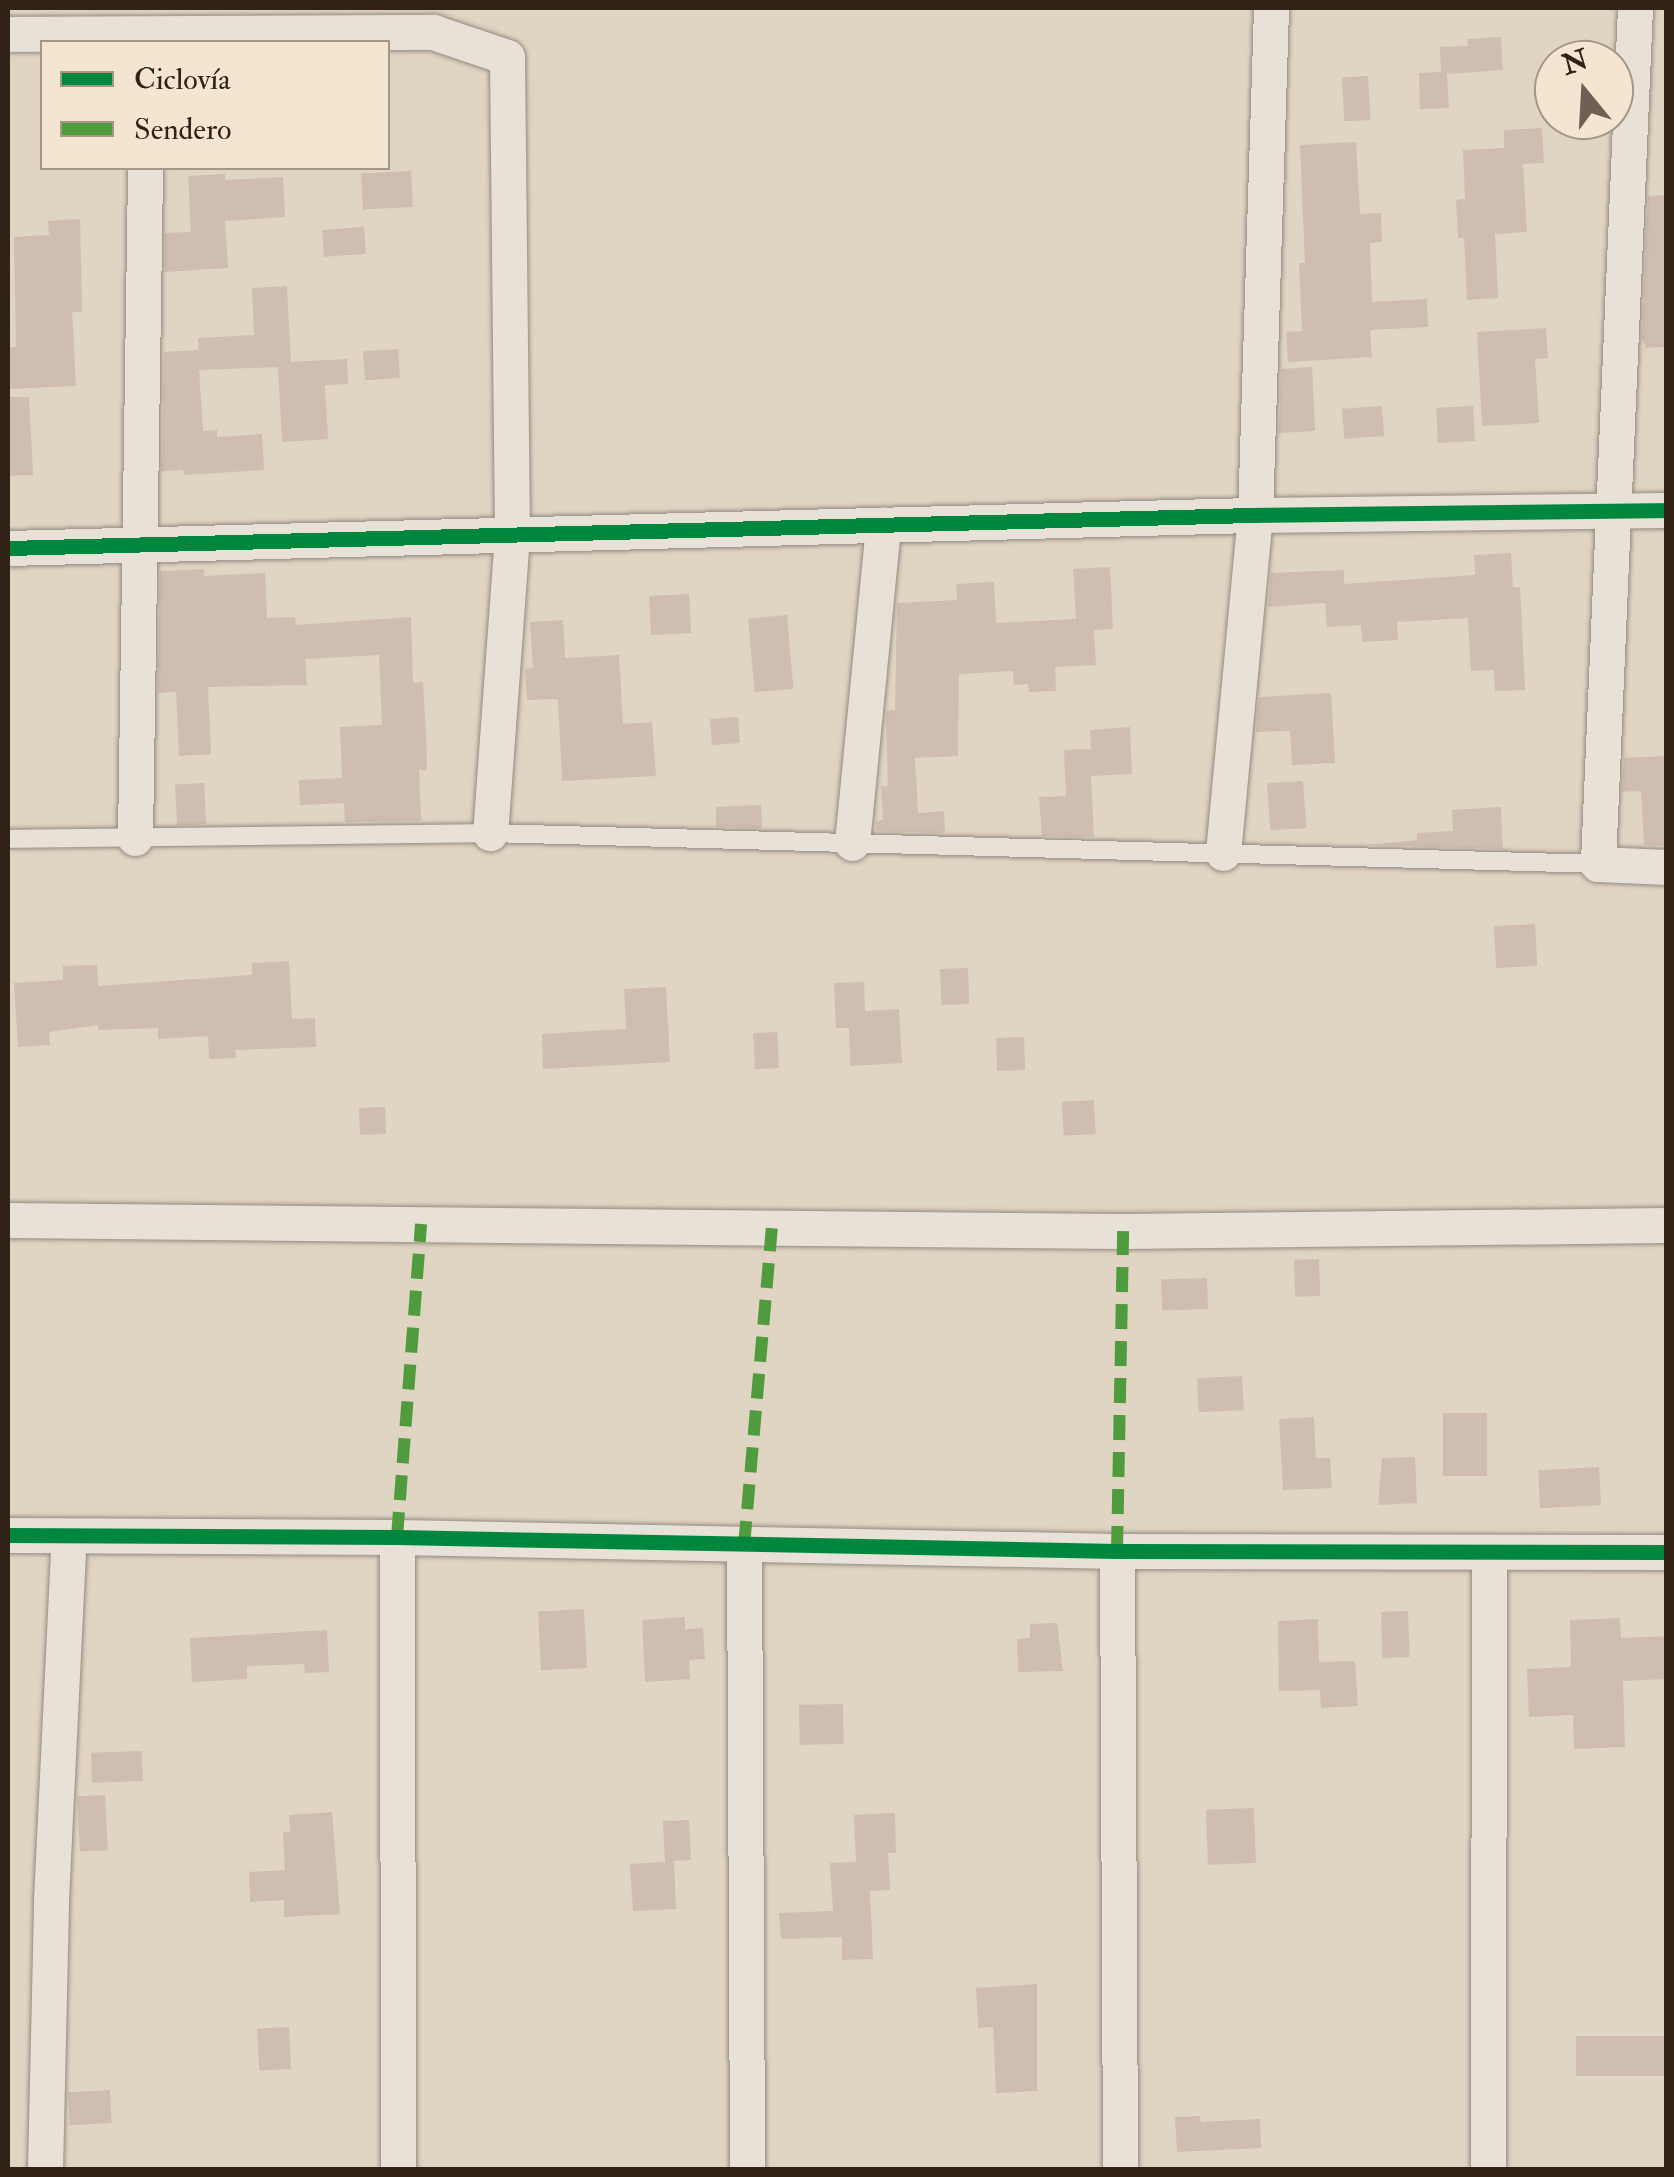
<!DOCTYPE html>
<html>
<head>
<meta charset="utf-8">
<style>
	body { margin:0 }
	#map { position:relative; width:1674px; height:2177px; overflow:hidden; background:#e0d4c3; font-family:"IM FELL Double Pica",serif }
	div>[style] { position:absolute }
	.building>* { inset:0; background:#cfbdb1; transform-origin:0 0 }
	.roads { filter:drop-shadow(0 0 2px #938b80) drop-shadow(0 0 2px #938b80) }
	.service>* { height:18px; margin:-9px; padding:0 9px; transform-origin:9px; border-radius:9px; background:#e7e1d7 }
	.minor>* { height:35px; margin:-17.5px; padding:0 17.5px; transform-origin:17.5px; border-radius:17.5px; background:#e7e1d7 }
	.quiet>* { height:12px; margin-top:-6px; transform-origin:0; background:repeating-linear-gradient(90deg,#509b3d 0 25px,transparent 0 37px) }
	.cycleway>* { height:15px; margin:-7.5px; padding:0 7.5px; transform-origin:7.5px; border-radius:7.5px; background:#00873e }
	span { translate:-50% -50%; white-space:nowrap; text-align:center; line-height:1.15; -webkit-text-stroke:8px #f3e5d0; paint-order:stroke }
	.frame { position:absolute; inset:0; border:10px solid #302216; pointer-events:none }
	.legend { position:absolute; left:40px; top:40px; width:350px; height:130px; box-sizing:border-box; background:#f3e5d0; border:2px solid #a59786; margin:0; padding:12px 18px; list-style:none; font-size:30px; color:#302216 }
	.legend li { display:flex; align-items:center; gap:20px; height:50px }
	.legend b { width:50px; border:2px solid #a59786 }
	.north { position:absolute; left:1534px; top:40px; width:100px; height:100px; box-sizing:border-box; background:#f3e5d0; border:2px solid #a59786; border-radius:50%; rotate:342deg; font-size:28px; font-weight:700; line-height:40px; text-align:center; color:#302216 }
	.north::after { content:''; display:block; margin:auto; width:35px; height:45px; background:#6e6053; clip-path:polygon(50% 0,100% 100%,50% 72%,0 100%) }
</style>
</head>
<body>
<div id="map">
	<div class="building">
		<i style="clip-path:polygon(1501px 37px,1503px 70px,1447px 74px,1449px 108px,1420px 109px,1419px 73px,1441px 72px,1440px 47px,1468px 46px,1467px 39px)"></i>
		<i style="left:1368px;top:76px;width:44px;height:26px;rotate:87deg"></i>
		<i style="clip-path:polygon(1542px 128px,1544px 163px,1523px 164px,1527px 232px,1495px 234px,1498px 298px,1467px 300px,1464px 238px,1458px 238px,1456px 200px,1465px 199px,1463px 150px,1504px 148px,1504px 130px)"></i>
		<i style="clip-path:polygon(1356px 142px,1360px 214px,1381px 213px,1382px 242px,1370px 243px,1372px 302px,1427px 299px,1428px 327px,1370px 330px,1372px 357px,1288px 362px,1286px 332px,1302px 331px,1299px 263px,1305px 263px,1300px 145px)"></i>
		<i style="left:411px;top:171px;width:36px;height:50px;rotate:87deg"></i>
		<i style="clip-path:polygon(225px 174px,225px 180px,283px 177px,285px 217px,225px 221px,228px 268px,165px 272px,165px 233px,191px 232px,188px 176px)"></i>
		<i style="clip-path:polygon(1666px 195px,1666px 347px,1646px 348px,1642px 338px,1648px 196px)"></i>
		<i style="clip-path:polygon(80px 219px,82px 312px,72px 312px,76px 386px,8px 389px,8px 348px,16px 347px,14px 237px,49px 235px,48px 221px)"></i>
		<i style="left:364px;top:227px;width:27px;height:42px;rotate:86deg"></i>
		<i style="clip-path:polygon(287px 286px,291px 362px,347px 359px,348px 384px,325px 385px,328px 439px,282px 442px,278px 367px,199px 370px,203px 431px,217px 430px,217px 437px,262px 434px,264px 470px,184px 475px,183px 470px,162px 471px,164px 352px,198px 350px,199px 361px,198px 338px,254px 335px,252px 288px)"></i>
		<i style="clip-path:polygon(1546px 328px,1548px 358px,1535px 359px,1539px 423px,1482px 426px,1477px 332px)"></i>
		<i style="left:398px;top:349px;width:29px;height:35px;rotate:86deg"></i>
		<i style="clip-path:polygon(1312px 367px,1315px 431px,1279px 433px,1281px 369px)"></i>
		<i style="clip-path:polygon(8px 397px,29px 397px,33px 475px,8px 476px)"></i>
		<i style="left:1382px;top:406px;width:30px;height:40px;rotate:86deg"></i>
		<i style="left:1473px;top:406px;width:35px;height:37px;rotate:87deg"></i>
		<i style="clip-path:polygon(1511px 553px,1513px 587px,1520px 587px,1525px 690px,1495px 691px,1494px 670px,1471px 671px,1468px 618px,1397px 622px,1398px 640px,1362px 642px,1361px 625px,1327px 627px,1325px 603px,1268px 607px,1271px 573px,1344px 570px,1344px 584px,1475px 575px,1474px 555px)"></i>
		<i style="clip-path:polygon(1110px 567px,1113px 629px,1094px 630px,1096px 665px,1055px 667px,1056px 691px,1029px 692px,1028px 684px,1014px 685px,1013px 671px,959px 674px,958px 756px,915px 758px,918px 813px,944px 811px,945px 833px,876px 831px,876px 821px,883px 820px,881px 786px,888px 786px,886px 711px,895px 710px,897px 603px,957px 600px,956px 584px,994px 582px,996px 623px,1076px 619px,1073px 569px)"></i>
		<i style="clip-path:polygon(204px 569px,204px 576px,265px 573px,267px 618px,295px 617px,296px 625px,411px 617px,413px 683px,423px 682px,426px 733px,427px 770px,419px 770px,421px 821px,345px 822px,344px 803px,300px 805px,299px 780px,342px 778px,340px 727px,382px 725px,379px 655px,305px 659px,307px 685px,208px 687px,211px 754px,179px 756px,176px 692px,158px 693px,160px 571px)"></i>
		<i style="left:689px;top:594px;width:39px;height:40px;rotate:87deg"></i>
		<i style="left:787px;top:615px;width:74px;height:39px;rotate:85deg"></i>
		<i style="clip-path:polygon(563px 620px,565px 658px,619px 655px,623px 724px,652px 722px,656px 776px,562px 781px,558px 699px,527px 700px,525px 669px,533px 668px,530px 622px)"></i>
		<i style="clip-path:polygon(1331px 693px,1335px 763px,1292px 765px,1290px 731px,1256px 732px,1259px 697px)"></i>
		<i style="left:738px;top:717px;width:26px;height:28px;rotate:86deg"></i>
		<i style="clip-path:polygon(1130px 727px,1132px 774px,1091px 776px,1094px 837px,1042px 836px,1039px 797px,1066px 796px,1064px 750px,1091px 749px,1090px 730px)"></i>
		<i style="clip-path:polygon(1666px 756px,1666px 846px,1644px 845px,1641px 791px,1622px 792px,1624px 758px)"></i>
		<i style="left:1303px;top:781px;width:47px;height:36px;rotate:86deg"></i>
		<i style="left:204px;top:783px;width:41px;height:29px;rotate:87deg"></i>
		<i style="clip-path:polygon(761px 805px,762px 828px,716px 827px,716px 807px)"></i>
		<i style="clip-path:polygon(1501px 807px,1503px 849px,1367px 845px,1417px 840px,1417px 833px,1453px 831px,1452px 810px)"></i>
		<i style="left:1535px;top:924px;width:42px;height:41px;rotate:87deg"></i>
		<i style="clip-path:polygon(289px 961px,292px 1019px,315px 1018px,316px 1047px,235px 1050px,236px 1058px,209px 1059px,208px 1036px,158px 1039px,158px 1028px,98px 1030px,98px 1025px,49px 1032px,50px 1045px,18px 1047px,14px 983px,63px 980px,63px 966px,97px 965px,98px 986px,252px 975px,252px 963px)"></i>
		<i style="left:968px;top:968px;width:36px;height:28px;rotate:88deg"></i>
		<i style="clip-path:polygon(864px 982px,865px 1011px,899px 1009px,902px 1063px,850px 1066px,849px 1028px,836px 1028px,834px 983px)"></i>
		<i style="clip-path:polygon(666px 987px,670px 1062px,543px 1069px,542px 1034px,626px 1029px,624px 989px)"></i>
		<i style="left:777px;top:1032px;width:36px;height:24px;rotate:87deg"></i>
		<i style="left:1024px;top:1037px;width:33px;height:28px;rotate:88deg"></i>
		<i style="left:1094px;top:1100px;width:34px;height:32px;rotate:87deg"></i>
		<i style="left:385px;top:1107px;width:27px;height:26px;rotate:88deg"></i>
		<i style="left:1319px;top:1259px;width:37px;height:25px;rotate:88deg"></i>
		<i style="left:1207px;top:1278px;width:31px;height:46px;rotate:88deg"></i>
		<i style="left:1242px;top:1376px;width:34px;height:45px;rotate:87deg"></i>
		<i style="left:1487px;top:1413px;width:63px;height:44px;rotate:90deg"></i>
		<i style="clip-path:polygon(1314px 1417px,1316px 1458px,1330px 1458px,1332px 1488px,1283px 1490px,1279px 1419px)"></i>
		<i style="clip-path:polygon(1415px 1457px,1417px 1503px,1378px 1505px,1382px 1458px)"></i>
		<i style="left:1599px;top:1467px;width:38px;height:61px;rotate:87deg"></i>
		<i style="left:584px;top:1609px;width:59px;height:46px;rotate:87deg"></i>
		<i style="left:1408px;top:1611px;width:46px;height:27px;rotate:88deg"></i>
		<i style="clip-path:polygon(685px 1617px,685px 1629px,703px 1628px,705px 1659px,689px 1660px,690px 1679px,645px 1682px,642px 1620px)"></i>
		<i style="clip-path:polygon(1620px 1618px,1621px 1638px,1666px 1636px,1666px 1679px,1623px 1681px,1625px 1747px,1574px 1749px,1573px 1715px,1529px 1717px,1527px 1669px,1571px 1667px,1570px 1620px)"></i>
		<i style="clip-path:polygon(1318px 1619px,1319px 1662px,1355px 1661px,1358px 1706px,1321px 1708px,1320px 1690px,1279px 1691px,1278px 1621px)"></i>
		<i style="clip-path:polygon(1057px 1623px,1063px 1671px,1018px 1672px,1017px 1639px,1030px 1638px,1030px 1624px)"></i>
		<i style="clip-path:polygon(327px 1630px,329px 1672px,305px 1673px,304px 1664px,247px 1666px,247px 1679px,192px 1682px,190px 1638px)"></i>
		<i style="left:843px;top:1704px;width:40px;height:44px;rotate:89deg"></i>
		<i style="left:142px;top:1751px;width:30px;height:51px;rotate:88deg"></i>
		<i style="left:105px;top:1795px;width:55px;height:28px;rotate:87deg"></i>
		<i style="left:1254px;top:1808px;width:55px;height:48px;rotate:88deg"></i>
		<i style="clip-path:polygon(332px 1812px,340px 1914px,284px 1917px,284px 1900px,250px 1902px,249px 1872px,285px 1870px,283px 1832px,290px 1832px,289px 1815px)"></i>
		<i style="clip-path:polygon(895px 1813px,896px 1853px,888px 1853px,890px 1890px,870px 1891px,873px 1959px,842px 1960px,842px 1937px,781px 1939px,779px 1913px,833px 1911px,830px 1863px,856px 1862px,854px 1815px)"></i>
		<i style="clip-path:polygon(689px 1820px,691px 1860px,674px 1861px,676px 1909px,633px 1911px,630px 1864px,665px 1862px,663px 1821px)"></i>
		<i style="clip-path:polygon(1037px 1984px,1037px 2091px,996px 2093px,993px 2027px,978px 2028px,976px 1988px)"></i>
		<i style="left:289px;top:2027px;width:42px;height:32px;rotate:87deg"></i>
		<i style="left:1666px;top:2036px;width:40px;height:90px;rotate:90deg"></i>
		<i style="left:110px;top:2090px;width:33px;height:42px;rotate:87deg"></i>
		<i style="clip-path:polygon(1200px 2116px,1201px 2122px,1260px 2119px,1261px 2148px,1177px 2152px,1175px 2117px)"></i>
	</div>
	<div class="roads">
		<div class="service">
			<i style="left:8px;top:839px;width:482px;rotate:-0.7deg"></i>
			<i style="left:490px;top:833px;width:1108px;rotate:1.6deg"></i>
		</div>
		<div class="minor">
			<i style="left:1635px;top:8px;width:857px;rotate:92.48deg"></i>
			<i style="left:1598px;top:864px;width:68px;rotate:2.5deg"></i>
			<i style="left:8px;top:34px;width:425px;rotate:-0.3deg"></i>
			<i style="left:433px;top:32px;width:78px;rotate:18.7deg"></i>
			<i style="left:507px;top:57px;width:478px;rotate:89.4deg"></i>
			<i style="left:512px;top:535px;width:299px;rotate:94.2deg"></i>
			<i style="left:8px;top:548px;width:1247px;rotate:-1.52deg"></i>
			<i style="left:1255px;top:515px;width:411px;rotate:-0.7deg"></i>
			<i style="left:135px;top:838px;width:670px;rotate:-89.14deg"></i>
			<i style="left:852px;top:843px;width:320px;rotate:-84.4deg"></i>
			<i style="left:1223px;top:853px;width:340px;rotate:-84.6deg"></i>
			<i style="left:1255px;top:515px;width:507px;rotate:-88.19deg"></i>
			<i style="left:8px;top:1220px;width:1115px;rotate:0.57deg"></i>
			<i style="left:1123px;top:1231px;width:543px;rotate:-0.63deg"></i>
			<i style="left:8px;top:1535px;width:389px;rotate:0.3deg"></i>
			<i style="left:397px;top:1537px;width:720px;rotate:1.11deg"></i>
			<i style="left:1117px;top:1551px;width:549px;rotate:0.1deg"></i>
			<i style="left:397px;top:1537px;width:633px;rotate:89.91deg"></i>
			<i style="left:744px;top:1546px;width:624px;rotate:89.72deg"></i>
			<i style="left:1117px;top:1551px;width:619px;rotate:89.72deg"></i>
			<i style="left:45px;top:2170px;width:271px;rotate:-88.7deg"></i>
			<i style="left:51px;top:1899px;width:363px;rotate:-87.2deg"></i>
			<i style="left:1488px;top:2170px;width:615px;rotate:-89.91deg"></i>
		</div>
	</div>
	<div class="quiet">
		<i style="left:397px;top:1537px;width:314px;rotate:-85.6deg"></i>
		<i style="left:744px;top:1546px;width:319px;rotate:-85deg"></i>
		<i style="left:1117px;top:1551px;width:320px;rotate:-88.9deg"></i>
	</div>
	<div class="cycleway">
		<i style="left:8px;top:548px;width:1247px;rotate:-1.52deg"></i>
		<i style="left:1255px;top:515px;width:411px;rotate:-0.7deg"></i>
		<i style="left:8px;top:1535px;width:389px;rotate:0.3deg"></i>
		<i style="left:397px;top:1537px;width:720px;rotate:1.11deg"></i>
		<i style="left:1117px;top:1551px;width:549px;rotate:0.1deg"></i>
	</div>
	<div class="frame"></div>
	<ul class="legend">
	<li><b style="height:12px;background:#00873e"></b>Ciclovía</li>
	<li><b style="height:12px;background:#509b3d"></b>Sendero</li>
	</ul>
	<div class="north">N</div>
</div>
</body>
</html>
